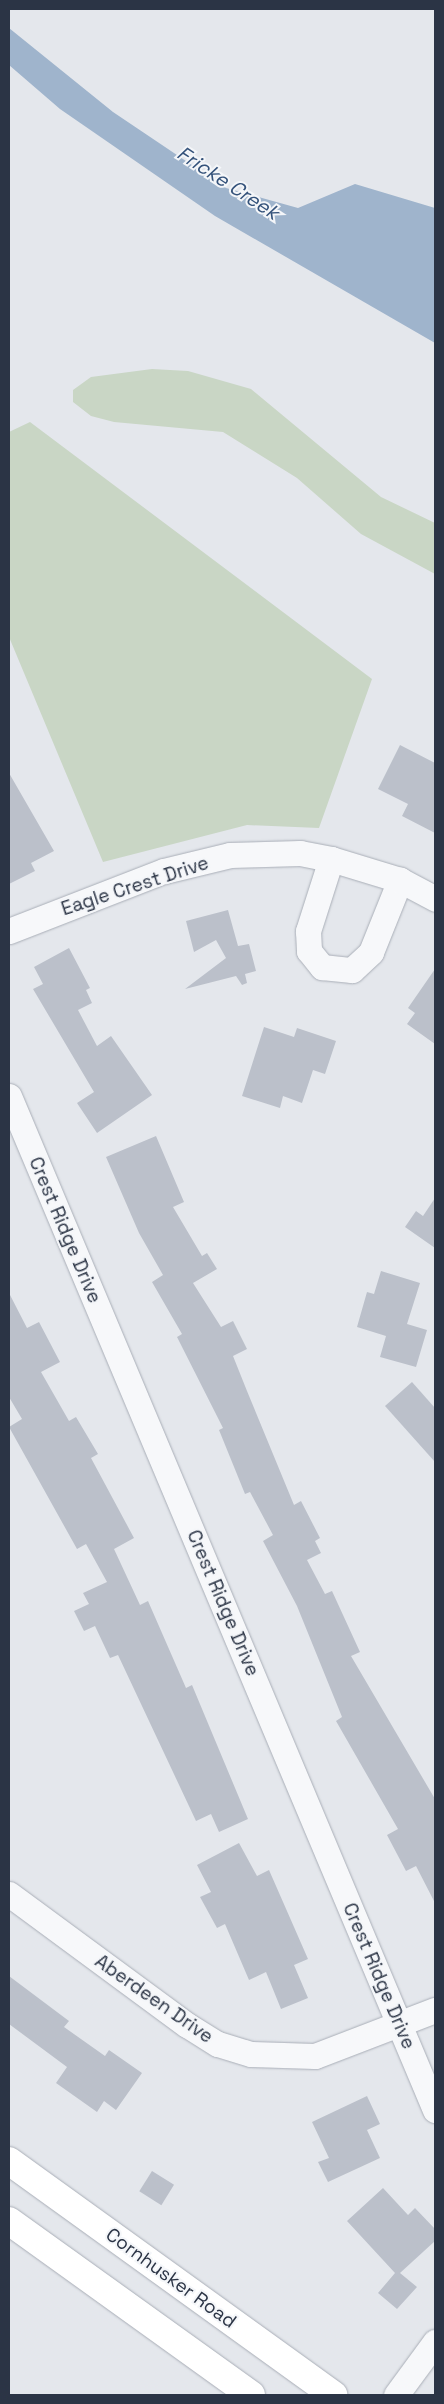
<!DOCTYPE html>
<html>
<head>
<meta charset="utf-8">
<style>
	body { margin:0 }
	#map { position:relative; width:444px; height:2404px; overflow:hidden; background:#e4e7ec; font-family:"Space Grotesk",sans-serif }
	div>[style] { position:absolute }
	.green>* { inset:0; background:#c9d6c5 }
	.water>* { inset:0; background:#9fb4cc }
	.building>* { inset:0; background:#bbc0ca; transform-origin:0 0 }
	.roads { filter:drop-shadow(0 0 1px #a9aeb7) drop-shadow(0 0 1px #a9aeb7) }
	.street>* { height:25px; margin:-12.5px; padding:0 12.5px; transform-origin:12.5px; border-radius:12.5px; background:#f7f8fa }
	.primary>* { height:28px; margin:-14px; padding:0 14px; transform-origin:14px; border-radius:14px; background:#fff }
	span { translate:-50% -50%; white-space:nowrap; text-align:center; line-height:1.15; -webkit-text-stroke:4px #f4f6f9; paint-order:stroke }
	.street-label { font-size:19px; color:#2b3445 }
	.water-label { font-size:20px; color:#34527a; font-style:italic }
	.frame { position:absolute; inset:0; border:10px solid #2b3445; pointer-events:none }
</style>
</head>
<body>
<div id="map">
	<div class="green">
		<i style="clip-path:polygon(152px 369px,188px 371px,251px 389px,381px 497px,435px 523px,435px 574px,361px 534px,297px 478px,223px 432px,114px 422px,91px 416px,73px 402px,73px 390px,91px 377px)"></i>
		<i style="clip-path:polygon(30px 422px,372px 679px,319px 828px,247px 825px,103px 862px,9px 637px,9px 432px)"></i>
	</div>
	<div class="water">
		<i style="clip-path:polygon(9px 28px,113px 112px,226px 188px,298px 208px,355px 184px,435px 208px,435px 343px,215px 216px,60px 109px,9px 65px)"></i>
	</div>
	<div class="building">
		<i style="clip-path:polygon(400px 745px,435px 763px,435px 833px,402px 816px,408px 804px,378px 789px)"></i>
		<i style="clip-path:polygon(9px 773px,54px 851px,31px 863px,35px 871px,9px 884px)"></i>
		<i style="clip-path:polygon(228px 910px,238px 946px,249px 944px,256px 971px,245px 974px,247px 983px,242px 985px,236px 976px,185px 989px,226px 958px,216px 940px,194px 952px,186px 921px)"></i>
		<i style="clip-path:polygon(69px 948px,90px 988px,86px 990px,92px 1003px,78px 1010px,97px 1046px,111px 1036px,152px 1095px,97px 1133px,77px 1103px,94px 1092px,33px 989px,43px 984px,34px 967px)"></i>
		<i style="clip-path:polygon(435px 969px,435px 1044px,407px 1024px,415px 1013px,408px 1008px)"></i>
		<i style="clip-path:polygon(264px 1027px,294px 1037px,297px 1028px,336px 1041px,325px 1074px,313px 1070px,302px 1103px,283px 1096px,280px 1108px,242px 1096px)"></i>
		<i style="clip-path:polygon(156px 1136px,184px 1202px,173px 1207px,202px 1256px,207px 1253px,217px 1269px,193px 1283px,221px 1327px,233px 1321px,247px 1349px,233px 1356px,247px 1391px,294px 1505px,301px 1501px,320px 1538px,315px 1541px,321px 1553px,307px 1560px,325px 1594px,332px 1591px,360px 1652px,351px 1656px,435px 1799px,435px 1903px,416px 1866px,406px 1871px,387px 1835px,398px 1829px,336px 1721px,342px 1717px,297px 1606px,263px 1541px,273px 1535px,250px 1492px,245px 1494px,219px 1430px,223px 1428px,177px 1337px,182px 1334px,152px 1282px,163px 1275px,139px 1233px,106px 1157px)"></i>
		<i style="clip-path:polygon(435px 1198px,435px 1248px,405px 1227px,416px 1211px,423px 1216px)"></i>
		<i style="clip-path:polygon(381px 1271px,420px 1283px,407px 1324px,427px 1330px,416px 1367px,380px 1357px,386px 1336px,357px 1327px,367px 1292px,374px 1294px)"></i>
		<i style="clip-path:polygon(9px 1293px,27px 1328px,39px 1322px,60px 1362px,41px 1372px,69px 1421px,76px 1417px,98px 1454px,91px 1458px,134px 1538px,114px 1549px,140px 1605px,148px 1601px,186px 1688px,192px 1685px,248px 1819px,219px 1832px,211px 1814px,196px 1821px,118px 1655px,110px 1658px,95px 1626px,84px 1631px,74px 1611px,89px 1604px,83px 1593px,107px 1582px,86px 1544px,77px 1549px,9px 1427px,22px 1419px,9px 1397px)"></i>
		<i style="clip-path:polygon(412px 1382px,435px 1408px,435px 1462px,385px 1406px)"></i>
		<i style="clip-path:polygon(239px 1843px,257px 1876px,269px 1870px,308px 1959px,294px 1965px,308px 1998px,281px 2009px,266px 1972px,249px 1980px,225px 1924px,217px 1928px,200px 1897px,211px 1892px,197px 1865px)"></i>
		<i style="clip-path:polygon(9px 1976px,69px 2021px,64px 2027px,105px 2056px,109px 2050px,142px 2073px,116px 2110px,104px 2101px,97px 2112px,56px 2083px,67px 2067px,9px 2024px)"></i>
		<i style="clip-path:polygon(367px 2096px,380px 2124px,367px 2130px,380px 2158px,328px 2182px,318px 2162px,329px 2158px,312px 2122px)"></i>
		<i style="left:152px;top:2171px;width:26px;height:24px;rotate:32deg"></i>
		<i style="clip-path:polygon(383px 2188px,408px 2215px,415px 2208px,435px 2229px,435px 2241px,400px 2273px,417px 2287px,397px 2309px,378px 2293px,395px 2273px,347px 2221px)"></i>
	</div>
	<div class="roads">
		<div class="street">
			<i style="left:331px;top:859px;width:76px;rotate:107.7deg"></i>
			<i style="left:308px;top:931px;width:20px;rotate:87deg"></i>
			<i style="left:309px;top:951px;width:21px;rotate:51deg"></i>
			<i style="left:322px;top:967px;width:30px;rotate:6deg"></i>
			<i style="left:352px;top:970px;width:26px;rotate:-43deg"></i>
			<i style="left:371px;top:952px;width:78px;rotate:-68.1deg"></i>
			<i style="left:9px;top:931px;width:166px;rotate:-21.2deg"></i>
			<i style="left:164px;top:871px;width:68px;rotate:-13.6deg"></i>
			<i style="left:230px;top:855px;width:70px;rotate:-1.6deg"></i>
			<i style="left:300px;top:853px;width:32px;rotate:11deg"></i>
			<i style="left:331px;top:859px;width:72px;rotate:16.9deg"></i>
			<i style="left:400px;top:880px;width:40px;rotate:28deg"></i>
			<i style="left:9px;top:1096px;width:1100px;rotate:67.21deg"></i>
			<i style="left:9px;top:1894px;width:221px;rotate:36.4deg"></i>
			<i style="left:187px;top:2025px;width:36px;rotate:32deg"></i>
			<i style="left:218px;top:2044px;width:34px;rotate:17deg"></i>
			<i style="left:251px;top:2054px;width:64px;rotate:1.8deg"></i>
			<i style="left:315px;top:2056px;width:129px;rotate:-21deg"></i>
			<i style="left:396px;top:2395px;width:66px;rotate:-53.7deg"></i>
		</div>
		<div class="primary">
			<i style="left:9px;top:2161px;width:400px;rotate:35.8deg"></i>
			<i style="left:9px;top:2221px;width:298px;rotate:35.7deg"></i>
		</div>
	</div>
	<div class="street-label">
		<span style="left:135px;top:886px;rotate:-18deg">Eagle Crest Drive</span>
		<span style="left:65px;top:1230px;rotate:67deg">Crest Ridge Drive</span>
		<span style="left:223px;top:1603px;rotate:67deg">Crest Ridge Drive</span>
		<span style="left:379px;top:1976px;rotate:67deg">Crest Ridge Drive</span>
		<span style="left:154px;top:1999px;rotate:35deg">Aberdeen Drive</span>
		<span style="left:171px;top:2278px;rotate:36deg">Cornhusker Road</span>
	</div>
	<div class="water-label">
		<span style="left:228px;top:183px;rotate:33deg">Fricke Creek</span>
	</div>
	<div class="frame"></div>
</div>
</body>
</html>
